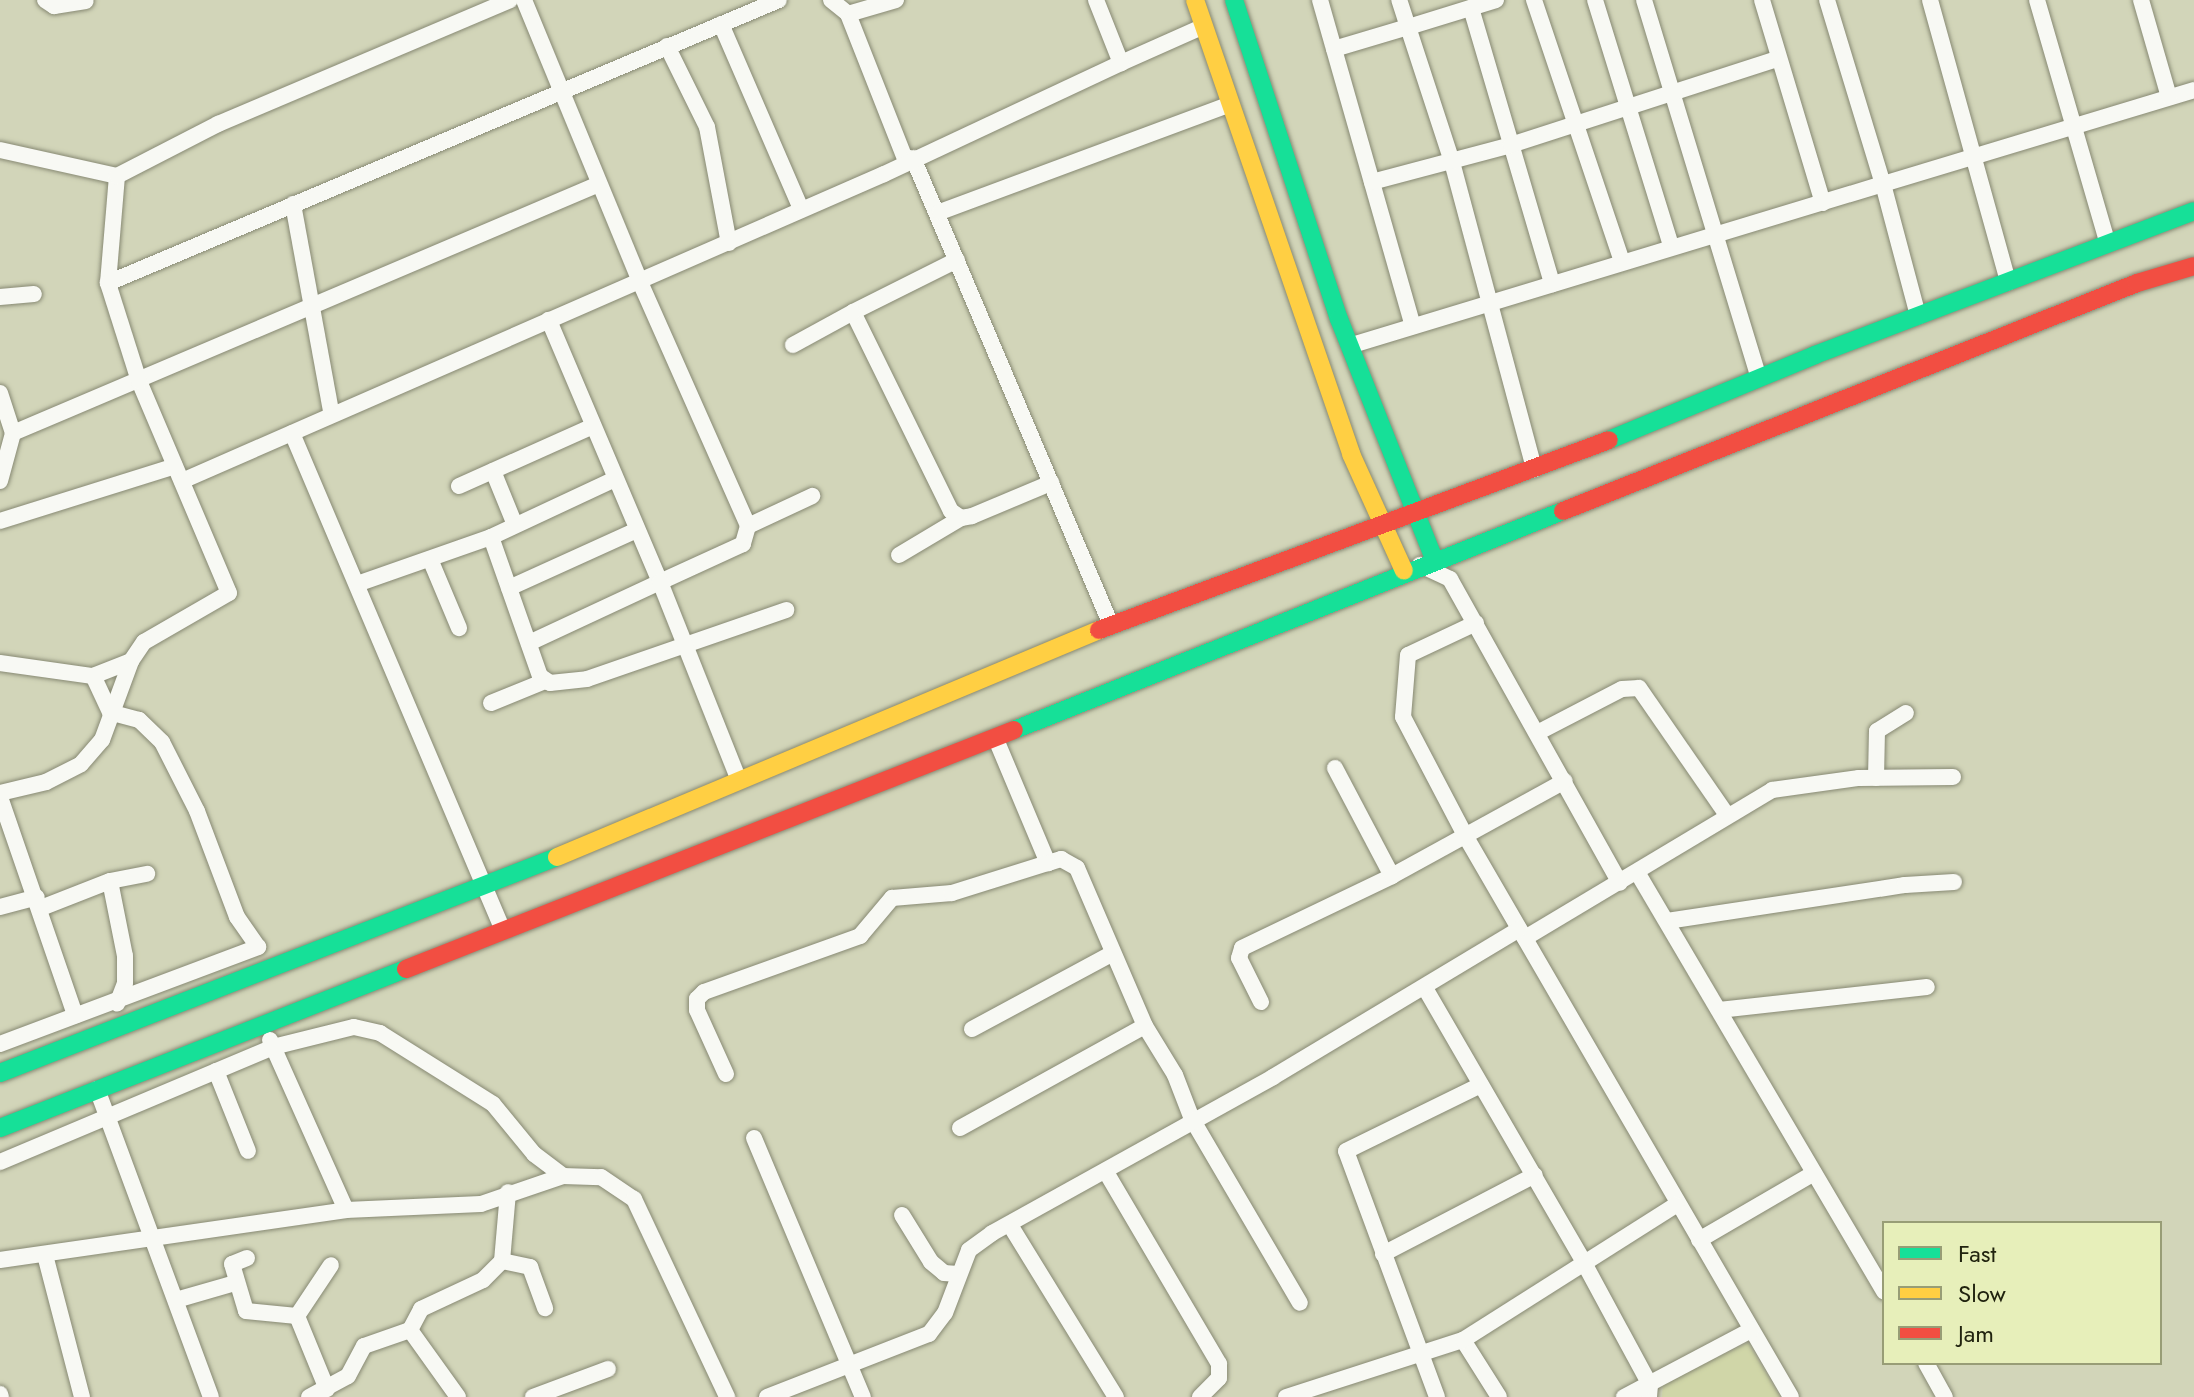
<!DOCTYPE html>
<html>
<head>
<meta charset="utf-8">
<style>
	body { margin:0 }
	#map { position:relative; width:2194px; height:1397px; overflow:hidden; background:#d2d5b9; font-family:Jost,sans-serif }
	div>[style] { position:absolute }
	.built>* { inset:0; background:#d0d6a8 }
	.roads { filter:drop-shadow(0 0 2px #878973) drop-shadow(0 0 2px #878973) }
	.street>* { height:16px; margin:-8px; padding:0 8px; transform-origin:8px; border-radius:8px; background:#f8f9f4 }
	.fast>* { height:18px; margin:-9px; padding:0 9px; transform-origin:9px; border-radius:9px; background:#16e098 }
	.slow>* { height:18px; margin:-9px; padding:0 9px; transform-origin:9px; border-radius:9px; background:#ffcf43 }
	.jam>* { height:18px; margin:-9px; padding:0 9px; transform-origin:9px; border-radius:9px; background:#f24e42 }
	span { translate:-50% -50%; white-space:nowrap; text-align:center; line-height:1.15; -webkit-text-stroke:8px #e7efba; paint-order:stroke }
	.legend { position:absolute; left:1882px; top:1221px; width:280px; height:144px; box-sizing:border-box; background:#e7efba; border:2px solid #989d76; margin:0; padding:10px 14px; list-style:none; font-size:24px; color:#21230f }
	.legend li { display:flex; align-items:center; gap:16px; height:40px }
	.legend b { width:40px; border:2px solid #989d76 }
</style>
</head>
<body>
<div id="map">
	<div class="built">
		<i style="clip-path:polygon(1748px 1343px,1780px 1397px,1662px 1397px,1663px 1383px)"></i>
	</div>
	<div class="roads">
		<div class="street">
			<i style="left:45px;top:0;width:11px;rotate:34deg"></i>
			<i style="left:54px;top:6px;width:32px;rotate:-9deg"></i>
			<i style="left:524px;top:0;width:305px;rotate:67.6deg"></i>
			<i style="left:640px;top:282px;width:267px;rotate:66.1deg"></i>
			<i style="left:748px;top:526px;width:19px;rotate:106deg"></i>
			<i style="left:743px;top:544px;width:91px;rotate:155.4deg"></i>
			<i style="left:660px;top:582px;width:285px;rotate:-113deg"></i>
			<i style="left:831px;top:0;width:22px;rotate:39deg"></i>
			<i style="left:848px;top:14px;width:50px;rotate:-16.3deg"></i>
			<i style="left:1096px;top:0;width:68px;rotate:68.4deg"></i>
			<i style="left:1121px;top:63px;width:91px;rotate:-24deg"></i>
			<i style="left:1320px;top:0;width:339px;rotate:74.1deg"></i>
			<i style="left:1496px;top:0;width:92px;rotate:162.9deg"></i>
			<i style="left:1408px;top:27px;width:142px;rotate:71.9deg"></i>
			<i style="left:1452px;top:162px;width:318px;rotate:75deg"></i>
			<i style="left:1534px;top:0;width:275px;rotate:71.4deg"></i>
			<i style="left:1595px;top:0;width:257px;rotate:72.8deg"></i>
			<i style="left:1644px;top:0;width:395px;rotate:73.1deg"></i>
			<i style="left:1762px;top:0;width:212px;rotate:73.3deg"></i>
			<i style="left:1827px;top:0;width:192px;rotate:73.1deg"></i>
			<i style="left:1883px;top:184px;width:325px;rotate:-16.8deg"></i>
			<i style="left:1930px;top:0;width:293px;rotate:74.5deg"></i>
			<i style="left:2037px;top:0;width:254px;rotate:73.8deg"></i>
			<i style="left:2141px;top:0;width:101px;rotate:73.9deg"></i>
			<i style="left:1471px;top:8px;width:288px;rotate:73.6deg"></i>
			<i style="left:848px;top:14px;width:158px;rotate:68.5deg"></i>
			<i style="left:721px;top:24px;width:202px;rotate:66.6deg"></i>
			<i style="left:667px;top:46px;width:90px;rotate:63.7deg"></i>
			<i style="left:707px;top:127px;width:118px;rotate:79.3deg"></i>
			<i style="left:1334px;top:49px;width:77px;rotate:-16.6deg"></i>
			<i style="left:1408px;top:27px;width:28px;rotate:-108deg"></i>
			<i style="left:0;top:150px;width:120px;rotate:12.5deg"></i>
			<i style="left:913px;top:158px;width:507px;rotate:67.02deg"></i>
			<i style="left:1372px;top:182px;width:144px;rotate:-14.9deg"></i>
			<i style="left:1511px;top:145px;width:280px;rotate:-17.9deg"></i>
			<i style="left:293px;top:204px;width:211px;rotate:79.6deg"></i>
			<i style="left:940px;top:212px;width:310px;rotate:-20.4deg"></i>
			<i style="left:957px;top:260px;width:116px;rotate:153.4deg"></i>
			<i style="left:853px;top:312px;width:222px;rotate:63.8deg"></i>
			<i style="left:951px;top:511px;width:12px;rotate:35deg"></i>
			<i style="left:961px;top:518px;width:11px;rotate:-10deg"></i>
			<i style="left:972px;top:516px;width:86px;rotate:-22.7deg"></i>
			<i style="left:108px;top:283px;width:107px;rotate:-85.2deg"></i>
			<i style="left:117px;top:176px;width:114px;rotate:-27.2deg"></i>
			<i style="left:218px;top:124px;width:317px;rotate:-23deg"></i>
			<i style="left:0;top:297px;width:34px;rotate:-5deg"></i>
			<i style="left:793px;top:345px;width:68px;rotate:-28.8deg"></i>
			<i style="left:1349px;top:346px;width:558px;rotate:-16.88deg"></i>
			<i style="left:1883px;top:184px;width:137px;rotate:75.1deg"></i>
			<i style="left:0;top:393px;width:42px;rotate:72deg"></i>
			<i style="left:292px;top:433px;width:538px;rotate:67.01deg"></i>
			<i style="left:493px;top:471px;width:58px;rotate:67.8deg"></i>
			<i style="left:0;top:481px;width:50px;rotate:-74.8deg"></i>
			<i style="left:13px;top:433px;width:637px;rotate:-23.02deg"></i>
			<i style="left:182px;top:481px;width:766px;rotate:-23.62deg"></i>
			<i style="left:884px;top:174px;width:262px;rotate:-25.1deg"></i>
			<i style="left:459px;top:486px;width:147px;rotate:-24.1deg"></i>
			<i style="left:0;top:521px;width:183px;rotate:-17.4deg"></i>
			<i style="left:748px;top:526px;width:71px;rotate:-25.1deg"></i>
			<i style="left:491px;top:537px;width:147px;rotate:70.6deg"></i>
			<i style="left:540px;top:676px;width:12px;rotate:35deg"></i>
			<i style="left:550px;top:683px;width:37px;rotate:-6deg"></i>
			<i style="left:587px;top:679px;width:211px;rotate:-19.1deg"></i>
			<i style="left:899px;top:555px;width:72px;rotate:-30.8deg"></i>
			<i style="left:430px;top:559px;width:75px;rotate:67.2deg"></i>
			<i style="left:1420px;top:565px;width:33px;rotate:25deg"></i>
			<i style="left:1450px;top:579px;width:348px;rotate:60.8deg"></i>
			<i style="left:357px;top:584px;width:142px;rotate:-19.3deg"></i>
			<i style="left:491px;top:537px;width:137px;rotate:-25.1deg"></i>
			<i style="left:509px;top:588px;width:141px;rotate:-24.4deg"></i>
			<i style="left:1476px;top:623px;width:75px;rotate:154.8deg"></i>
			<i style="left:1408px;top:655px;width:62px;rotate:94.6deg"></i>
			<i style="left:1403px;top:717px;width:136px;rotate:62.3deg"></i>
			<i style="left:1466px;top:837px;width:647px;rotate:59.87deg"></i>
			<i style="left:529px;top:643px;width:145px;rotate:-25deg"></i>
			<i style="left:660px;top:582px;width:211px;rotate:68.3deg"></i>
			<i style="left:0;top:663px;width:94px;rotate:8deg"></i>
			<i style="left:93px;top:676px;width:41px;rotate:-21.5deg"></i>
			<i style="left:491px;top:703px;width:58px;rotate:-22.2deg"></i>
			<i style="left:1539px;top:732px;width:93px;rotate:-27.4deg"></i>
			<i style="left:1622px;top:689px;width:17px;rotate:-3deg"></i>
			<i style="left:1639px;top:688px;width:155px;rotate:55.3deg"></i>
			<i style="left:995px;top:737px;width:137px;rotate:67.2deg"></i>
			<i style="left:1048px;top:863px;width:14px;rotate:-17deg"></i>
			<i style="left:1061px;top:859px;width:18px;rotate:29deg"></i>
			<i style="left:1077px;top:868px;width:172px;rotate:66.7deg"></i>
			<i style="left:1145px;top:1026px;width:57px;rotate:58.5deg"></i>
			<i style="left:1175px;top:1075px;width:47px;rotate:68.9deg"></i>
			<i style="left:1192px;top:1119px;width:213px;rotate:59.6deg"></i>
			<i style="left:1335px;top:768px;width:122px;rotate:62.2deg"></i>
			<i style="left:1876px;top:778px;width:47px;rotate:-88.8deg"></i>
			<i style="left:1877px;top:731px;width:34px;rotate:-32deg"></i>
			<i style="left:0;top:793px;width:47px;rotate:-13.4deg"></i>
			<i style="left:46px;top:782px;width:39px;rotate:-27deg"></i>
			<i style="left:81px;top:764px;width:32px;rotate:-49deg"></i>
			<i style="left:102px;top:740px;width:84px;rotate:-69.8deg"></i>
			<i style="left:131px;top:661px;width:23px;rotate:-56deg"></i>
			<i style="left:144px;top:642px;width:98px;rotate:-30deg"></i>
			<i style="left:229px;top:593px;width:230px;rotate:-113deg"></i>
			<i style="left:139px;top:381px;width:103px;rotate:-107.6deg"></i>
			<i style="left:108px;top:283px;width:728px;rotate:-22.87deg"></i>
			<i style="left:0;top:797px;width:231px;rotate:71deg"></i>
			<i style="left:1637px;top:872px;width:487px;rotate:59.5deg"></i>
			<i style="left:110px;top:881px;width:76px;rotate:78.7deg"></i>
			<i style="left:125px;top:956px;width:27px;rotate:90deg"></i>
			<i style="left:125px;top:983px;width:22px;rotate:111deg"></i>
			<i style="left:0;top:907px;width:38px;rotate:-15deg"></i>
			<i style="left:41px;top:908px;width:74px;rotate:-21.4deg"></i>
			<i style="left:110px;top:881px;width:38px;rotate:-11deg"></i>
			<i style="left:1667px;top:921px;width:241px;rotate:-8.6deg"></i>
			<i style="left:1905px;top:885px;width:49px;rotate:-3.5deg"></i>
			<i style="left:1525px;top:938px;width:288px;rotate:-30.9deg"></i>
			<i style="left:1772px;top:790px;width:88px;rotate:-7.9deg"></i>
			<i style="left:1859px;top:778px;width:94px;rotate:-0.6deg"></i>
			<i style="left:1425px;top:988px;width:315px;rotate:59.9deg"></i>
			<i style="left:1583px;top:1261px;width:141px;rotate:61.6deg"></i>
			<i style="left:1650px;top:1385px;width:12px;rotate:95deg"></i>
			<i style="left:1261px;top:1002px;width:49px;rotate:-116.6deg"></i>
			<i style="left:1239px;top:958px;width:10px;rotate:-73deg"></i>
			<i style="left:1242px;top:948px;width:166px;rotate:-25.6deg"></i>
			<i style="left:1392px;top:876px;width:197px;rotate:-28.8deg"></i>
			<i style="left:1719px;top:1010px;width:209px;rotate:-6.3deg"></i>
			<i style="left:972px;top:1029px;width:160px;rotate:-28.3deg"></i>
			<i style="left:270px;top:1040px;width:186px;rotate:65.9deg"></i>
			<i style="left:0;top:1044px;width:276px;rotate:-20.6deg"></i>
			<i style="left:258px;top:947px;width:37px;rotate:-125deg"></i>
			<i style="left:237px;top:917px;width:113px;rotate:-110.7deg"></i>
			<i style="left:197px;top:811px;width:77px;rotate:-116.9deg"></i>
			<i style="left:162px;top:742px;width:32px;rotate:-136deg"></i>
			<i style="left:139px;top:720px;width:30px;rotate:-165deg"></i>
			<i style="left:110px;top:712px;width:40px;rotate:-115deg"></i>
			<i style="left:216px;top:1071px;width:86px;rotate:68.2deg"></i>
			<i style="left:726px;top:1074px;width:70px;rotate:-114.4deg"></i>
			<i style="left:697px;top:1010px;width:11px;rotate:-90deg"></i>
			<i style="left:697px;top:999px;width:10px;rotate:-45deg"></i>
			<i style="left:704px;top:992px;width:166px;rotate:-19.7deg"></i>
			<i style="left:860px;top:936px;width:50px;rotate:-49.9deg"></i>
			<i style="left:892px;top:898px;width:60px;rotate:-4.8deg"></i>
			<i style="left:952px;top:893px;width:101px;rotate:-17.4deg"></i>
			<i style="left:97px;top:1089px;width:328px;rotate:69.7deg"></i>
			<i style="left:960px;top:1128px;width:211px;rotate:-28.9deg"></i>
			<i style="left:754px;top:1138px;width:281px;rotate:67.2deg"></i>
			<i style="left:0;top:1162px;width:296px;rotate:-22.8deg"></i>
			<i style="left:273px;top:1047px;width:83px;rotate:-13.9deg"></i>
			<i style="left:354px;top:1027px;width:27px;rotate:13deg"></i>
			<i style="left:380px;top:1033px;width:133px;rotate:32.1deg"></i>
			<i style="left:493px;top:1104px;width:65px;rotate:50.6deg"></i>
			<i style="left:534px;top:1154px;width:36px;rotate:37deg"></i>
			<i style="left:1106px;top:1172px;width:223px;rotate:59.5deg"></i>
			<i style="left:1219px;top:1364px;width:14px;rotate:90deg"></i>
			<i style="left:1219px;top:1378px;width:27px;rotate:135deg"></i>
			<i style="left:902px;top:1215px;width:55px;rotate:58.3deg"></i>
			<i style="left:931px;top:1262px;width:17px;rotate:40deg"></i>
			<i style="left:944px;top:1273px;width:14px;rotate:4deg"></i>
			<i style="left:1010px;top:1225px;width:202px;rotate:58.4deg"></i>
			<i style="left:1699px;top:1240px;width:133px;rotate:-30.2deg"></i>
			<i style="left:1383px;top:1254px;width:171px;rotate:-27.5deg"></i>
			<i style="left:45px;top:1255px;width:147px;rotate:75.4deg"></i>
			<i style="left:247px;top:1258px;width:16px;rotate:158deg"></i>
			<i style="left:232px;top:1264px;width:49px;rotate:73.4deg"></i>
			<i style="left:246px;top:1311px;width:51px;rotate:5.6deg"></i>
			<i style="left:0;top:1260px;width:350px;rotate:-8.2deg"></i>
			<i style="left:346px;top:1210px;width:135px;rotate:-2.5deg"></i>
			<i style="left:481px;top:1204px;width:87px;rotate:-18.9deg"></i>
			<i style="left:563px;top:1176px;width:38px;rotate:2deg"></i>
			<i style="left:601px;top:1177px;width:40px;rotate:34deg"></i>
			<i style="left:634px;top:1199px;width:219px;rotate:64.8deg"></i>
			<i style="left:502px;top:1261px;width:29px;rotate:12deg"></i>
			<i style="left:530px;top:1267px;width:44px;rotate:69.9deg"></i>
			<i style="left:176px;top:1300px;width:61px;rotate:-16.1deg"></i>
			<i style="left:297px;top:1316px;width:79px;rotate:67.7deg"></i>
			<i style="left:297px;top:1316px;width:61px;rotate:-56.3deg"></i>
			<i style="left:1463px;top:1340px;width:67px;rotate:57.7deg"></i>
			<i style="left:1926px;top:1363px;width:39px;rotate:61deg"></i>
			<i style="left:0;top:1394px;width:3px;rotate:72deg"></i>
			<i style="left:309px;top:1397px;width:44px;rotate:-28.3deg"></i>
			<i style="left:348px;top:1376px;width:34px;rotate:-62deg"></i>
			<i style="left:364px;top:1346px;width:49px;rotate:-19.2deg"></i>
			<i style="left:458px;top:1397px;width:82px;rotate:-125.6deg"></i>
			<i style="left:410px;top:1330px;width:24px;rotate:-62deg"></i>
			<i style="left:421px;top:1309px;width:68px;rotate:-25.1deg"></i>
			<i style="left:483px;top:1280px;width:27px;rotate:-45deg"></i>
			<i style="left:502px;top:1261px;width:69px;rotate:-85deg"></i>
			<i style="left:533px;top:1397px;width:80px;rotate:-20.5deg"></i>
			<i style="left:767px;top:1397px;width:174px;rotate:-21.3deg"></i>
			<i style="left:929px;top:1334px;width:26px;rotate:-53deg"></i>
			<i style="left:945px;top:1313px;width:67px;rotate:-69.1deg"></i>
			<i style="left:969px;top:1250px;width:29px;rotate:-36deg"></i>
			<i style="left:992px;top:1233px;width:321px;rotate:-29deg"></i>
			<i style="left:1273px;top:1077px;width:287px;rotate:-31deg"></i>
			<i style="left:1286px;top:1397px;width:186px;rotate:-17.9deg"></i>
			<i style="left:1463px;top:1340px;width:252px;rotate:-32.4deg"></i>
			<i style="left:1437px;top:1397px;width:262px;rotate:-110.3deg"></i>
			<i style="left:1346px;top:1151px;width:150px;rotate:-26.1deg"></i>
			<i style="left:1624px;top:1397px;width:144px;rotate:-27.8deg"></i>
		</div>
		<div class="fast">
			<i style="left:1234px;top:0;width:336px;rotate:71.8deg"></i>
			<i style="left:1339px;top:319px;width:258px;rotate:68.4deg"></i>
			<i style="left:1609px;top:440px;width:223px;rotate:-22.4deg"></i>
			<i style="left:1815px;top:355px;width:405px;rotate:-20.8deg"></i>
			<i style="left:1014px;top:730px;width:591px;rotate:-21.75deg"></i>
			<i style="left:0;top:1073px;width:597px;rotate:-21.2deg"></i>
			<i style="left:0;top:1128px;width:436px;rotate:-21.4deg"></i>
		</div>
		<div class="slow">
			<i style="left:1195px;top:0;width:480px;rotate:71deg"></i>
			<i style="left:1351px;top:454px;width:128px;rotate:65.6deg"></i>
			<i style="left:557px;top:857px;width:588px;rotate:-22.72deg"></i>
		</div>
		<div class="jam">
			<i style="left:1563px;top:511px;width:618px;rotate:-21.66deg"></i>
			<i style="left:2137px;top:283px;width:59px;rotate:-16.6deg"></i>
			<i style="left:1099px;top:630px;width:544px;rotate:-20.43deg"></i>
			<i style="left:406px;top:969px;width:653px;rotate:-21.46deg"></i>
		</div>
	</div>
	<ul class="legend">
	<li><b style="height:10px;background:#16e098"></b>Fast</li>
	<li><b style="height:10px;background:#ffcf43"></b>Slow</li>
	<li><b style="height:10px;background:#f24e42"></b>Jam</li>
	</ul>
</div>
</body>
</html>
